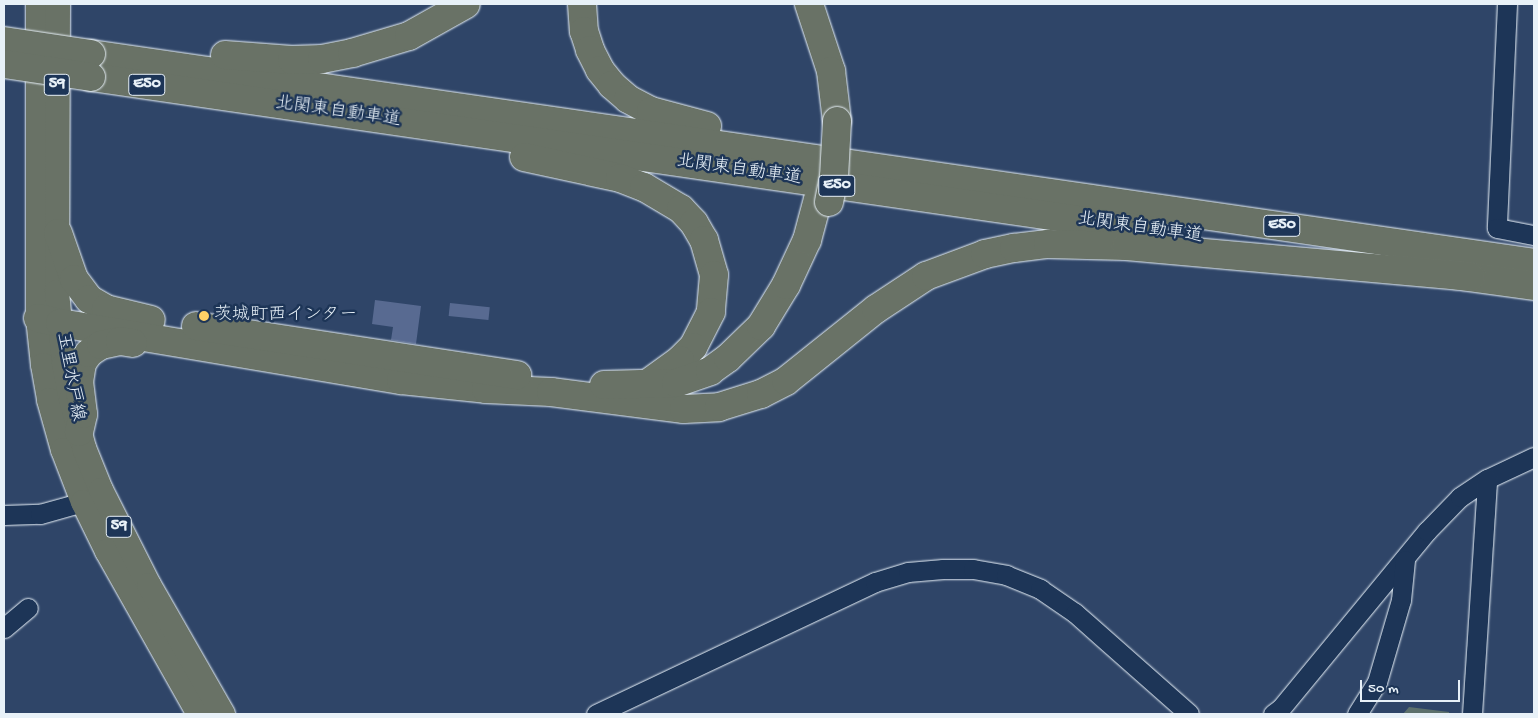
<!DOCTYPE html>
<html>
<head>
<meta charset="utf-8">
<style>
	body { margin:0 }
	#map { position:relative; width:1538px; height:718px; overflow:hidden; background:#2f4568; font-family:"Gochi Hand","Klee One",sans-serif }
	div>[style] { position:absolute }
	.green>* { inset:0; background:#5c706c }
	.building>* { inset:0; background:#586a91; transform-origin:0 0 }
	.roads { filter:drop-shadow(0 0 1px #e8f1f8) drop-shadow(0 0 1px #e8f1f8) }
	.minor>* { height:19px; margin:-9.5px; padding:0 9.5px; transform-origin:9.5px; border-radius:9.5px; background:#1d3557 }
	.major>* { height:24px; margin:-12px; padding:0 12px; transform-origin:12px; border-radius:12px; background:#697266 }
	.highway>* { height:28px; margin:-14px; padding:0 14px; transform-origin:14px; border-radius:14px; background:#697266 }
	.bridges { filter:drop-shadow(0 0 1px #e8f1f8) drop-shadow(0 0 1px #e8f1f8) }
	.highway-bridge>* { height:28px; margin:-14px; padding:0 14px; transform-origin:14px; border-radius:14px; background:#697266 }
	.dots>* { width:14px; height:14px; translate:-50% -50%; box-sizing:border-box; border:2px solid #1d3557; border-radius:50% }
	span { translate:-50% -50%; white-space:nowrap; text-align:center; line-height:1.15; -webkit-text-stroke:5px #1d3557; paint-order:stroke }
	.shield-label span { padding:1px 4px; background:#1d3557; border:1px solid; border-radius:4px; -webkit-text-stroke-width:0 }
	.shield-label { font-size:16px; color:#e8f1f8; font-weight:700 }
	.street-label { font-size:18px; color:#e8f1f8 }
	.poi-label { font-size:18px; color:#e8f1f8 }
	.left { translate:0 -50%; text-align:left }
	.frame { position:absolute; inset:0; border:5px solid #e8f1f8; pointer-events:none }
	.scale { position:absolute; left:1360px; top:680px; width:100px; height:22px; box-sizing:border-box; border:2px solid #e8f1f8; border-top:0; padding-left:6px; font-size:15px; line-height:18px; white-space:nowrap; color:#e8f1f8; -webkit-text-stroke:4px #1d3557; paint-order:stroke }
</style>
</head>
<body>
<div id="map">
	<div class="green">
		<i style="clip-path:polygon(1409px 707px,1449px 712px,1449px 714px,1403px 714px)"></i>
	</div>
	<div class="building">
		<i style="clip-path:polygon(375px 300px,421px 306px,416px 344px,391px 340px,393px 327px,372px 324px)"></i>
		<i style="left:450px;top:303px;width:40px;height:13px;rotate:6deg"></i>
	</div>
	<div class="roads">
		<div class="minor">
			<i style="left:1507px;top:4px;width:224px;rotate:92.6deg"></i>
			<i style="left:1497px;top:228px;width:38px;rotate:11deg"></i>
			<i style="left:4px;top:515px;width:36px;rotate:-2deg"></i>
			<i style="left:40px;top:514px;width:45px;rotate:-15.6deg"></i>
			<i style="left:4px;top:628px;width:31px;rotate:-40deg"></i>
			<i style="left:596px;top:714px;width:309px;rotate:-25.3deg"></i>
			<i style="left:875px;top:582px;width:34px;rotate:-17deg"></i>
			<i style="left:908px;top:572px;width:35px;rotate:-5deg"></i>
			<i style="left:943px;top:569px;width:30px"></i>
			<i style="left:973px;top:569px;width:34px;rotate:10deg"></i>
			<i style="left:1006px;top:575px;width:37px;rotate:22deg"></i>
			<i style="left:1040px;top:589px;width:42px;rotate:34.4deg"></i>
			<i style="left:1075px;top:613px;width:152px;rotate:41.5deg"></i>
			<i style="left:1273px;top:714px;width:10px;rotate:-37deg"></i>
			<i style="left:1281px;top:708px;width:229px;rotate:-50.5deg"></i>
			<i style="left:1427px;top:531px;width:47px;rotate:-45.9deg"></i>
			<i style="left:1460px;top:497px;width:32px;rotate:-34deg"></i>
			<i style="left:1487px;top:479px;width:52px;rotate:-25.1deg"></i>
			<i style="left:1357px;top:714px;width:38px;rotate:-58deg"></i>
			<i style="left:1377px;top:682px;width:85px;rotate:-73.7deg"></i>
			<i style="left:1401px;top:600px;width:40px;rotate:-84.3deg"></i>
			<i style="left:1472px;top:714px;width:235px;rotate:-86.3deg"></i>
		</div>
		<div class="major">
			<i style="left:38px;top:4px;width:314px;rotate:90deg"></i>
			<i style="left:38px;top:318px;width:47px;rotate:83.9deg"></i>
			<i style="left:43px;top:365px;width:36px;rotate:80deg"></i>
			<i style="left:49px;top:400px;width:52px;rotate:74.4deg"></i>
			<i style="left:63px;top:450px;width:56px;rotate:69deg"></i>
			<i style="left:83px;top:502px;width:55px;rotate:63.9deg"></i>
			<i style="left:107px;top:551px;width:187px;rotate:60.6deg"></i>
			<i style="left:58px;top:4px;width:288px;rotate:90.2deg"></i>
			<i style="left:57px;top:292px;width:72px;rotate:84.4deg"></i>
			<i style="left:64px;top:364px;width:36px;rotate:79deg"></i>
			<i style="left:71px;top:399px;width:51px;rotate:75.1deg"></i>
			<i style="left:84px;top:448px;width:45px;rotate:68deg"></i>
			<i style="left:101px;top:490px;width:106px;rotate:63.2deg"></i>
			<i style="left:149px;top:585px;width:149px;rotate:60.2deg"></i>
		</div>
		<div class="highway">
			<i style="left:582px;top:4px;width:27px;rotate:86deg"></i>
			<i style="left:584px;top:31px;width:20px;rotate:72deg"></i>
			<i style="left:590px;top:50px;width:22px;rotate:63deg"></i>
			<i style="left:600px;top:70px;width:19px;rotate:51deg"></i>
			<i style="left:612px;top:85px;width:21px;rotate:41deg"></i>
			<i style="left:628px;top:99px;width:26px;rotate:28deg"></i>
			<i style="left:651px;top:111px;width:58px;rotate:15deg"></i>
			<i style="left:809px;top:4px;width:71px;rotate:71.8deg"></i>
			<i style="left:831px;top:71px;width:50px;rotate:83.2deg"></i>
			<i style="left:91px;top:54px;width:1458px;rotate:8.24deg"></i>
			<i style="left:225px;top:55px;width:67px;rotate:4.3deg"></i>
			<i style="left:292px;top:60px;width:30px;rotate:-2deg"></i>
			<i style="left:322px;top:59px;width:31px;rotate:-11deg"></i>
			<i style="left:352px;top:53px;width:59px;rotate:-16.6deg"></i>
			<i style="left:409px;top:36px;width:65px;rotate:-29.3deg"></i>
			<i style="left:91px;top:77px;width:1074px;rotate:8.24deg"></i>
			<i style="left:524px;top:157px;width:98px;rotate:12.3deg"></i>
			<i style="left:620px;top:178px;width:26px;rotate:21deg"></i>
			<i style="left:644px;top:187px;width:43px;rotate:30.7deg"></i>
			<i style="left:681px;top:209px;width:19px;rotate:47deg"></i>
			<i style="left:694px;top:223px;width:20px;rotate:60deg"></i>
			<i style="left:704px;top:240px;width:36px;rotate:74deg"></i>
			<i style="left:714px;top:275px;width:37px;rotate:95deg"></i>
			<i style="left:711px;top:312px;width:39px;rotate:117deg"></i>
			<i style="left:693px;top:347px;width:18px;rotate:135deg"></i>
			<i style="left:680px;top:360px;width:41px;rotate:144deg"></i>
			<i style="left:58px;top:233px;width:49px;rotate:70.8deg"></i>
			<i style="left:74px;top:279px;width:25px;rotate:53deg"></i>
			<i style="left:89px;top:299px;width:20px;rotate:30deg"></i>
			<i style="left:106px;top:309px;width:46px;rotate:13.7deg"></i>
			<i style="left:1454px;top:275px;width:81px;rotate:7.8deg"></i>
			<i style="left:38px;top:318px;width:23px;rotate:13deg"></i>
			<i style="left:60px;top:323px;width:346px;rotate:9.5deg"></i>
			<i style="left:401px;top:380px;width:85px;rotate:6deg"></i>
			<i style="left:486px;top:389px;width:65px;rotate:2.6deg"></i>
			<i style="left:551px;top:392px;width:134px;rotate:7.3deg"></i>
			<i style="left:684px;top:409px;width:35px;rotate:-3deg"></i>
			<i style="left:719px;top:407px;width:44px;rotate:-17.2deg"></i>
			<i style="left:761px;top:394px;width:28px;rotate:-27deg"></i>
			<i style="left:786px;top:381px;width:115px;rotate:-38.7deg"></i>
			<i style="left:876px;top:309px;width:60px;rotate:-33.4deg"></i>
			<i style="left:926px;top:276px;width:63px;rotate:-20.4deg"></i>
			<i style="left:985px;top:254px;width:30px;rotate:-12deg"></i>
			<i style="left:1014px;top:248px;width:34px;rotate:-7deg"></i>
			<i style="left:1048px;top:244px;width:78px;rotate:1.5deg"></i>
			<i style="left:1126px;top:246px;width:346px;rotate:5.1deg"></i>
			<i style="left:196px;top:326px;width:325px;rotate:8.7deg"></i>
			<i style="left:604px;top:385px;width:72px;rotate:-1.6deg"></i>
			<i style="left:676px;top:383px;width:36px;rotate:-19deg"></i>
			<i style="left:710px;top:371px;width:22px;rotate:-36deg"></i>
			<i style="left:728px;top:358px;width:46px;rotate:-44.1deg"></i>
			<i style="left:761px;top:326px;width:48px;rotate:-58.6deg"></i>
			<i style="left:786px;top:285px;width:50px;rotate:-65deg"></i>
			<i style="left:807px;top:240px;width:42px;rotate:-75deg"></i>
			<i style="left:79px;top:432px;width:18px;rotate:-77deg"></i>
			<i style="left:83px;top:414px;width:32px;rotate:-97deg"></i>
			<i style="left:79px;top:382px;width:19px;rotate:-81deg"></i>
			<i style="left:82px;top:363px;width:12px;rotate:-55deg"></i>
			<i style="left:89px;top:353px;width:14px;rotate:-34deg"></i>
			<i style="left:101px;top:345px;width:19px;rotate:-12deg"></i>
			<i style="left:120px;top:341px;width:13px;rotate:9deg"></i>
		</div>
	</div>
	<div class="bridges">
		<div class="highway-bridge">
			<i style="left:4px;top:41px;width:88px;rotate:8.5deg"></i>
			<i style="left:4px;top:64px;width:88px;rotate:8.5deg"></i>
			<i style="left:829px;top:202px;width:25px;rotate:-79deg"></i>
			<i style="left:834px;top:177px;width:56px;rotate:-86.9deg"></i>
		</div>
	</div>
	<div class="dots">
		<i style="left:204px;top:316px;background:#ffd166"></i>
	</div>
	<div class="shield-label">
		<span style="left:57px;top:85px">59</span>
		<span style="left:147px;top:85px">E50</span>
		<span style="left:837px;top:186px">E50</span>
		<span style="left:1282px;top:226px">E50</span>
		<span style="left:119px;top:527px">59</span>
	</div>
	<div class="street-label">
		<span style="left:338px;top:113px;rotate:8deg">北関東自動車道</span>
		<span style="left:739px;top:171px;rotate:8deg">北関東自動車道</span>
		<span style="left:1140px;top:229px;rotate:8deg">北関東自動車道</span>
		<span style="left:69px;top:377px;rotate:80deg">玉里水戸線</span>
	</div>
	<div class="poi-label">
		<span class="left" style="left:214px;top:316px">茨城町西インター</span>
	</div>
	<div class="frame"></div>
	<div class="scale">50 m</div>
</div>
</body>
</html>
